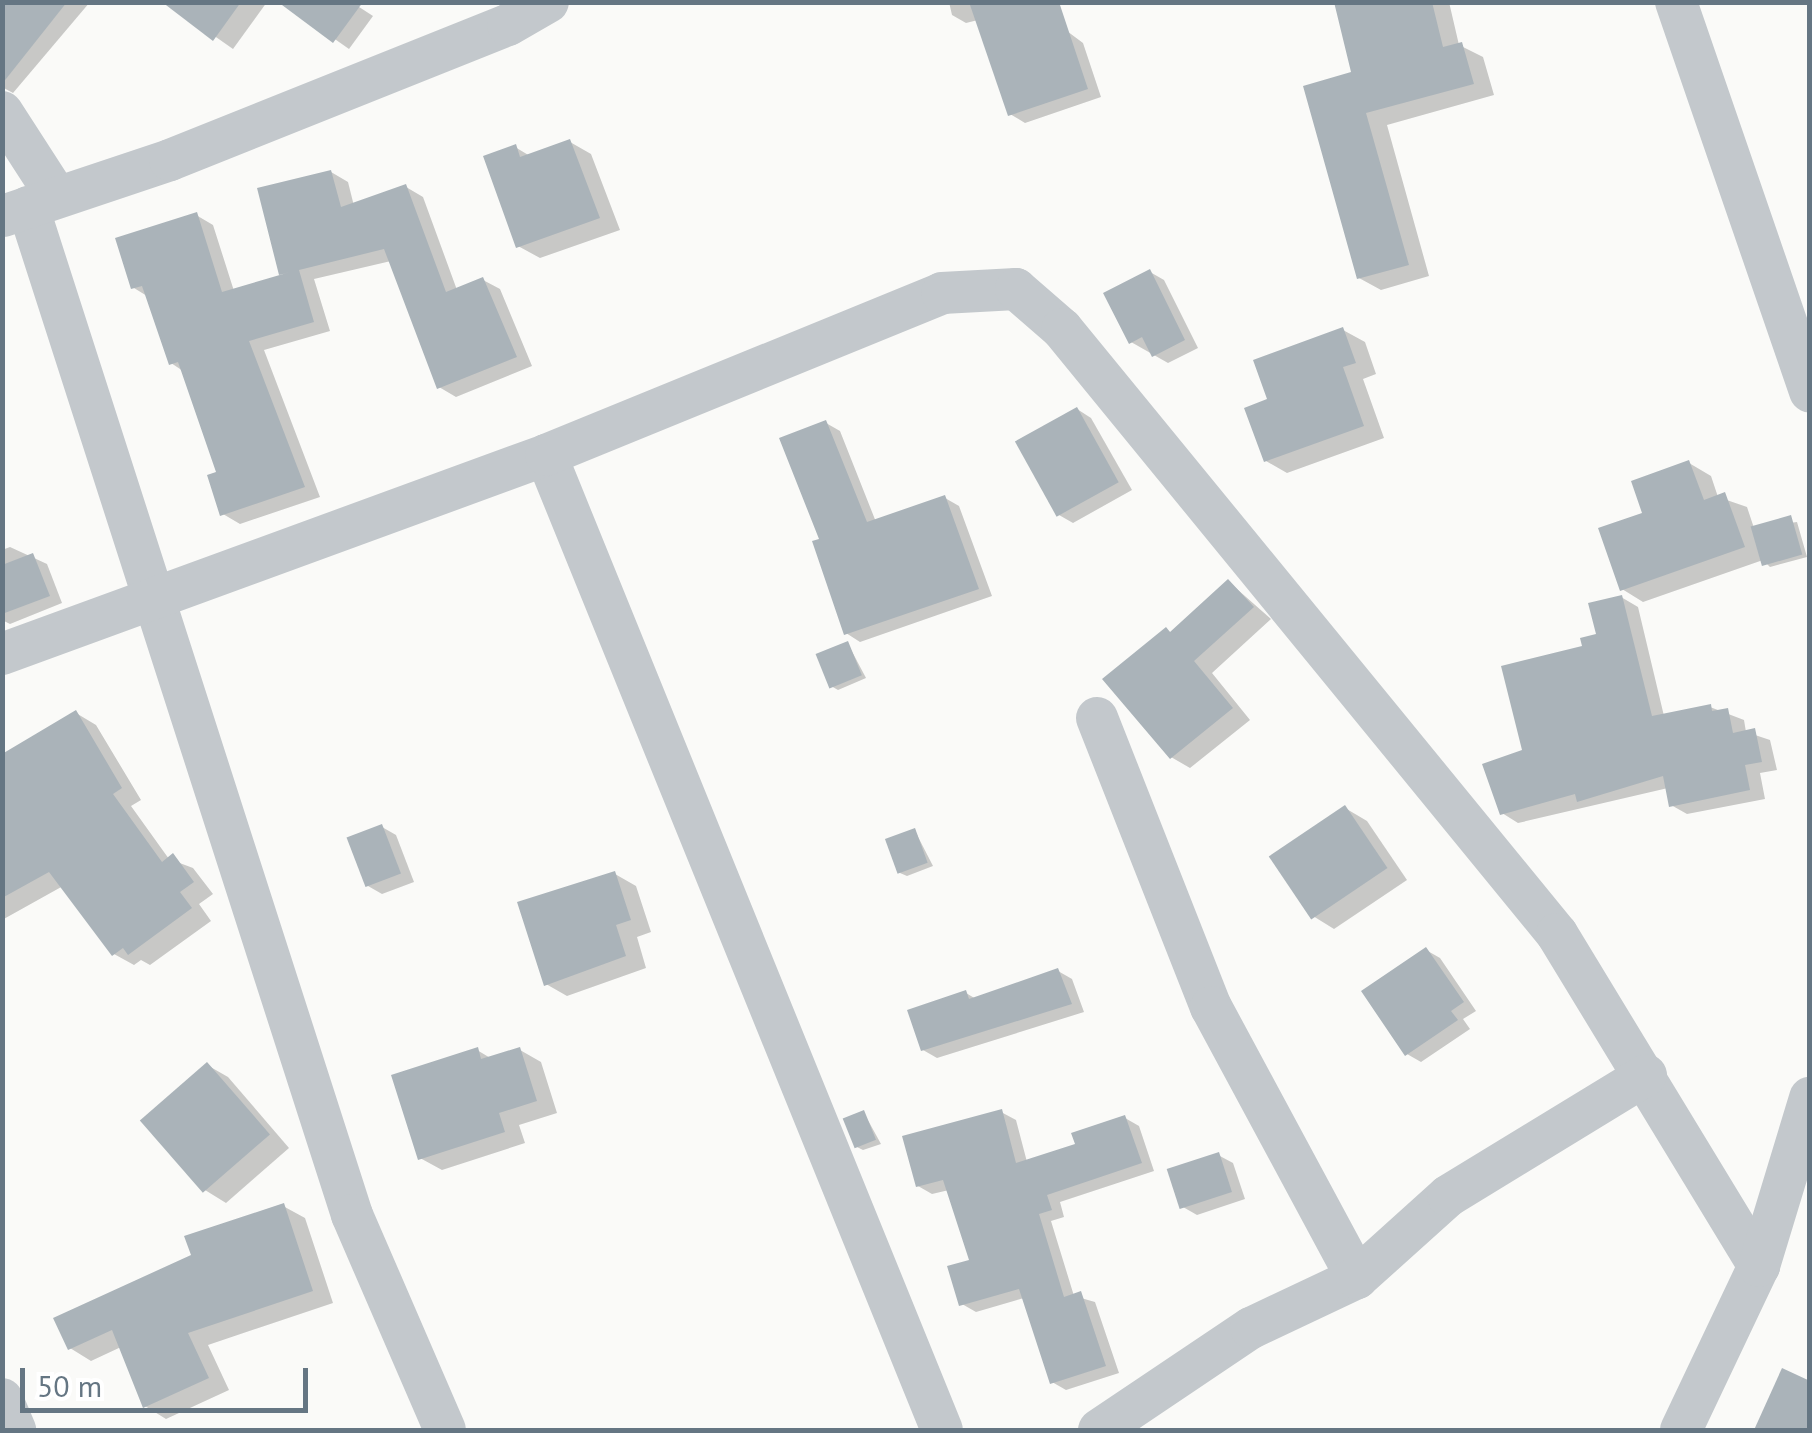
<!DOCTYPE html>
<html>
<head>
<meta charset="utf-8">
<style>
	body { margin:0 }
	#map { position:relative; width:1812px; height:1433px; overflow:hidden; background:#fafaf8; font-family:"PT Sans",sans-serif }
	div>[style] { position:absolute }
	.shadow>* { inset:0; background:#0003 }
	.building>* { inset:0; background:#aab3b9; transform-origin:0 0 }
	.minor>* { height:42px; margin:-21px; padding:0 21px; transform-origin:21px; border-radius:21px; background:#c3c8cc }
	span { translate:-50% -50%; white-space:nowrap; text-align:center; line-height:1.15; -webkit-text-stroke:10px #fff; paint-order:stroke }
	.frame { position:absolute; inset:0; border:5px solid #657683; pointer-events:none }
	.scale { position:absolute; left:20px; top:1368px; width:288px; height:45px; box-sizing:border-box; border:5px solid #657683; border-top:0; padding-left:12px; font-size:30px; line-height:35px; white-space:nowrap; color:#657683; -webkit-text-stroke:8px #fff; paint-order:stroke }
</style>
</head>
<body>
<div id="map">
	<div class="shadow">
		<i style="clip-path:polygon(2px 2px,90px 2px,13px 93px,2px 87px)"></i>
		<i style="clip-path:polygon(166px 2px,267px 2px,233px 49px)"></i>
		<i style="clip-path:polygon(282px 2px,356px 5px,373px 16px,349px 49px)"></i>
		<i style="clip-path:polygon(949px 2px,1028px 2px,1083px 43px,1101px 97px,1025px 123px,1010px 114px,978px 20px,966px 23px,952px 15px)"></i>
		<i style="clip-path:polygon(1337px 2px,1449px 2px,1459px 45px,1483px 57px,1494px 95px,1387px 125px,1429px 276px,1381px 290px,1359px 278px,1354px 74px)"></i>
		<i style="clip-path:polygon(570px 142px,591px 154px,620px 230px,540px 258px,518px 246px,515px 147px,530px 156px)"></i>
		<i style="clip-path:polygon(331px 172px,348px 182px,354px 206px,406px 187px,423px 197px,457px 290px,483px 280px,500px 289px,532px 366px,456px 397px,439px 387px,391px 261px,314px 279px,330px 331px,264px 350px,320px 497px,240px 524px,223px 514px,219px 473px,183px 371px,171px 363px,147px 296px,134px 288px,196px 215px,213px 225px,234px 291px,286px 276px,281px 273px)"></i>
		<i style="clip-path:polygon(1150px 272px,1164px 280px,1198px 348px,1168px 363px,1131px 342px)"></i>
		<i style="clip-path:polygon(1343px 330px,1365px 342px,1376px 374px,1363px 379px,1384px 438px,1287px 473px,1266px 461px,1270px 400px)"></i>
		<i style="clip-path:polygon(1077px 409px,1091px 418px,1132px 490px,1073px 523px,1059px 515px)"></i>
		<i style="clip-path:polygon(826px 423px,840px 431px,876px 522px,945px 498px,959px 506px,992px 596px,860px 642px,846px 633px,822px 540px)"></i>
		<i style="clip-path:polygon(1689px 463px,1711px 476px,1718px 497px,1747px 507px,1754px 528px,1797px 522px,1807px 557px,1770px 567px,1763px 560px,1643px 602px,1622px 589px,1645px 514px)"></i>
		<i style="clip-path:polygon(10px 547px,47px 564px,62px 603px,10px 624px,2px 620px,2px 550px)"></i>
		<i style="clip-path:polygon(1229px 582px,1271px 619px,1212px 673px,1250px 720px,1190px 768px,1171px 757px,1166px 630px,1172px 633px)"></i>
		<i style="clip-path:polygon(1621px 597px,1638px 607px,1664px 716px,1710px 707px,1744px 720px,1746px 732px,1770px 740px,1777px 770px,1760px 773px,1765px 799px,1687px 814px,1671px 805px,1668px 788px,1518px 823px,1502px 813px,1525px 751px)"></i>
		<i style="clip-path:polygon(848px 644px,866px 678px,838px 690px,831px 686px)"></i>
		<i style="clip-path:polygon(76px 713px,96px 725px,141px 800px,131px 806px,169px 859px,193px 868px,213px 894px,199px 904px,211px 921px,150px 965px,141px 960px,134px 965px,114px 954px,63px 886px,2px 920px,2px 757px)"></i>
		<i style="clip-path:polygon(1345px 808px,1367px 821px,1407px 880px,1334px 929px,1313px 916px)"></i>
		<i style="clip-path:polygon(382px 827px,396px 835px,414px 882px,382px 894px,368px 886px)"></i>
		<i style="clip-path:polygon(915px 831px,933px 866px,907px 876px,900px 873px)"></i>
		<i style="clip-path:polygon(615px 874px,636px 886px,651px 932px,637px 937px,646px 968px,567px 996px,546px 984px)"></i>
		<i style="clip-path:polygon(1426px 950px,1440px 958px,1476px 1011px,1463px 1019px,1470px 1029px,1421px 1062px,1407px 1054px)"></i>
		<i style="clip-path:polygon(1058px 971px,1072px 979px,1084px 1012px,937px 1058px,923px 1050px,966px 993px,976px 999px)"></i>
		<i style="clip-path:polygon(477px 1050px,492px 1059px,520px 1050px,541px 1062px,557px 1113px,519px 1125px,525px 1143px,442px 1170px,420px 1158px)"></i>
		<i style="clip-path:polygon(207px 1065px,228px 1077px,289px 1148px,226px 1203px,205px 1190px)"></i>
		<i style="clip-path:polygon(1001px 1112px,1016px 1120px,1027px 1162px,1078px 1146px,1125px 1118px,1139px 1126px,1154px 1171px,1060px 1202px,1064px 1217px,1051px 1221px,1074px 1296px,1095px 1302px,1119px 1373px,1066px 1390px,1052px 1382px,1024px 1298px,976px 1312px,962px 1304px,972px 1261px,949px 1190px,932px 1194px,918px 1186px)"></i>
		<i style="clip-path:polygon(864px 1113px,881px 1144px,863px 1150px,857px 1147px)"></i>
		<i style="clip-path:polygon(1218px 1155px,1233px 1163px,1245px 1199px,1197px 1215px,1183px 1207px)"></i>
		<i style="clip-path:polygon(283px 1206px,305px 1218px,333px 1303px,208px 1345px,229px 1390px,166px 1419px,145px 1406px,121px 1347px,91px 1361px,70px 1348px,194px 1257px)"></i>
	</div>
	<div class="building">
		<i style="clip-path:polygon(2px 2px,67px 2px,2px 84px)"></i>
		<i style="clip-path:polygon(162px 2px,241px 2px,213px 41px)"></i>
		<i style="clip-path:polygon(278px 2px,363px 2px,333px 43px)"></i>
		<i style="clip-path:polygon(969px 2px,1059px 2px,1088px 89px,1008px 116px)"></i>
		<i style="clip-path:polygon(1334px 2px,1432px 2px,1443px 47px,1462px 42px,1474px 84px,1366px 113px,1409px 265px,1357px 279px,1303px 86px,1351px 72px)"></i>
		<i style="clip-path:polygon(570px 139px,600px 218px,516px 248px,483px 156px,516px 144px,520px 157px)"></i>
		<i style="clip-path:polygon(331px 170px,341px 207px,406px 184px,446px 292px,483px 277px,517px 357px,437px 389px,384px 249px,299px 270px,314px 322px,249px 341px,305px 487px,220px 516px,207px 475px,216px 472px,178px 362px,169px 365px,142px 286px,131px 289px,115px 238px,197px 212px,222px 292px,290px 272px,279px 275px,257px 188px)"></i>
		<i style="clip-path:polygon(1150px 269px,1185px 340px,1152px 357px,1142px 337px,1129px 344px,1103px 293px)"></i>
		<i style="clip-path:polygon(1343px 327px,1356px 363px,1343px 367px,1364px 426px,1264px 462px,1244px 408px,1267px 399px,1253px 360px)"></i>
		<i style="left:1077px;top:407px;width:86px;height:71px;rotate:61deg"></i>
		<i style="clip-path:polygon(826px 420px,867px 522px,945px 495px,979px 589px,844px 635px,812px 541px,819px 539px,779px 438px)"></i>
		<i style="clip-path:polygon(1689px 460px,1704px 500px,1725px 492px,1745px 547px,1620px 591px,1598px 528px,1642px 513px,1631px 481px)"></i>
		<i style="left:1791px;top:515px;width:41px;height:42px;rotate:74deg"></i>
		<i style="clip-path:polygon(33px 553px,50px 596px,2px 614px,2px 565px)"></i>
		<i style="clip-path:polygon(1228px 579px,1254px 607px,1194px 661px,1233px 708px,1170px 759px,1102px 679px,1166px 627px,1170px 632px)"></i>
		<i style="clip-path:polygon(1622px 595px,1652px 716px,1711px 704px,1712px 711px,1728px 708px,1733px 733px,1755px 728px,1762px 762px,1745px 765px,1750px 790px,1669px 807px,1663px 776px,1577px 802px,1575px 794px,1500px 815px,1482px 764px,1522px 750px,1501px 666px,1582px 646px,1580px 638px,1596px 634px,1588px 603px)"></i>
		<i style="left:848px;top:641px;width:37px;height:35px;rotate:68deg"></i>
		<i style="clip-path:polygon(76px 710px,122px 788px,113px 794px,162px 862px,173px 853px,194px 882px,180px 892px,192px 908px,128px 955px,123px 948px,112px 956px,49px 872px,2px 898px,2px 754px)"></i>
		<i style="left:1345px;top:805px;width:76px;height:92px;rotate:56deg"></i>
		<i style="left:382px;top:824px;width:53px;height:38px;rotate:69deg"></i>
		<i style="left:915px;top:828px;width:37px;height:32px;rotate:70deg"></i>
		<i style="clip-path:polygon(615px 871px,631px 920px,616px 925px,626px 956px,544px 986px,517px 902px)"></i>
		<i style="clip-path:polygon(1426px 947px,1464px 1002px,1451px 1011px,1458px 1020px,1405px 1056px,1361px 991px)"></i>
		<i style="clip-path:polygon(1058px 968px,1072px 1004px,921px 1051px,907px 1010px,966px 990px,969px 999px)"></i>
		<i style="clip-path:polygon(478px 1047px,481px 1059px,520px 1047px,537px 1101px,499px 1113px,505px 1132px,418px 1160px,391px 1075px)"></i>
		<i style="left:207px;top:1062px;width:96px;height:89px;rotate:49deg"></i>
		<i style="clip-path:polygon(1002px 1109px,1016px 1163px,1075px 1144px,1071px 1133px,1125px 1115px,1142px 1163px,1047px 1195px,1052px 1210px,1039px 1214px,1064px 1297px,1081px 1291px,1106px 1366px,1050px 1384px,1019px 1289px,959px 1306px,947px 1266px,969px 1260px,943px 1180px,916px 1187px,902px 1136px)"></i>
		<i style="left:864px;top:1110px;width:32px;height:23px;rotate:68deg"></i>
		<i style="left:1219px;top:1152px;width:42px;height:55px;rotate:72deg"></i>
		<i style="clip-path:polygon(284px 1203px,313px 1291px,188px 1333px,209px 1378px,143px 1408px,112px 1330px,68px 1350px,53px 1318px,191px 1255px,184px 1236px)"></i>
		<i style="clip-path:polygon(1782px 1368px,1810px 1381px,1810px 1430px,1754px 1430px)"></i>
	</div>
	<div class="minor">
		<i style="left:1676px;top:2px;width:412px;rotate:71deg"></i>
		<i style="left:2px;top:112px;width:101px;rotate:57.1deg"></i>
		<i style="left:28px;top:207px;width:1059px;rotate:72.18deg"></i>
		<i style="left:352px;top:1215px;width:234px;rotate:66.6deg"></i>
		<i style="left:3px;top:216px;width:176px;rotate:-18.5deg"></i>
		<i style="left:170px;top:160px;width:364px;rotate:-21.8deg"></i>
		<i style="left:508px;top:25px;width:46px;rotate:-29.9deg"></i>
		<i style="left:546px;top:455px;width:1052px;rotate:67.9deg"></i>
		<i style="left:2px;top:654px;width:579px;rotate:-20.09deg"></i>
		<i style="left:546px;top:455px;width:428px;rotate:-22.2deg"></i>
		<i style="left:942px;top:293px;width:74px;rotate:-3.1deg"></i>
		<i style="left:1016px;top:289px;width:61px;rotate:41deg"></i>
		<i style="left:1062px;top:329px;width:782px;rotate:50.71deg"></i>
		<i style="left:1557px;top:934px;width:389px;rotate:58.7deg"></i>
		<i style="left:1097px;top:718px;width:311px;rotate:68.5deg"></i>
		<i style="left:1211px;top:1007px;width:308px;rotate:61.7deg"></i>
		<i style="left:2px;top:1399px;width:34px;rotate:67deg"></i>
		<i style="left:1099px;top:1430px;width:183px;rotate:-33.9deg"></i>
		<i style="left:1251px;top:1328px;width:117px;rotate:-25.3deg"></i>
		<i style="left:1357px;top:1278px;width:122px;rotate:-42deg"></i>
		<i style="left:1448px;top:1196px;width:232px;rotate:-31.4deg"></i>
		<i style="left:1681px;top:1430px;width:182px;rotate:-64.6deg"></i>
		<i style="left:1759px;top:1266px;width:176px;rotate:-73.1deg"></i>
	</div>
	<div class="frame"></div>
	<div class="scale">50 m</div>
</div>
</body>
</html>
